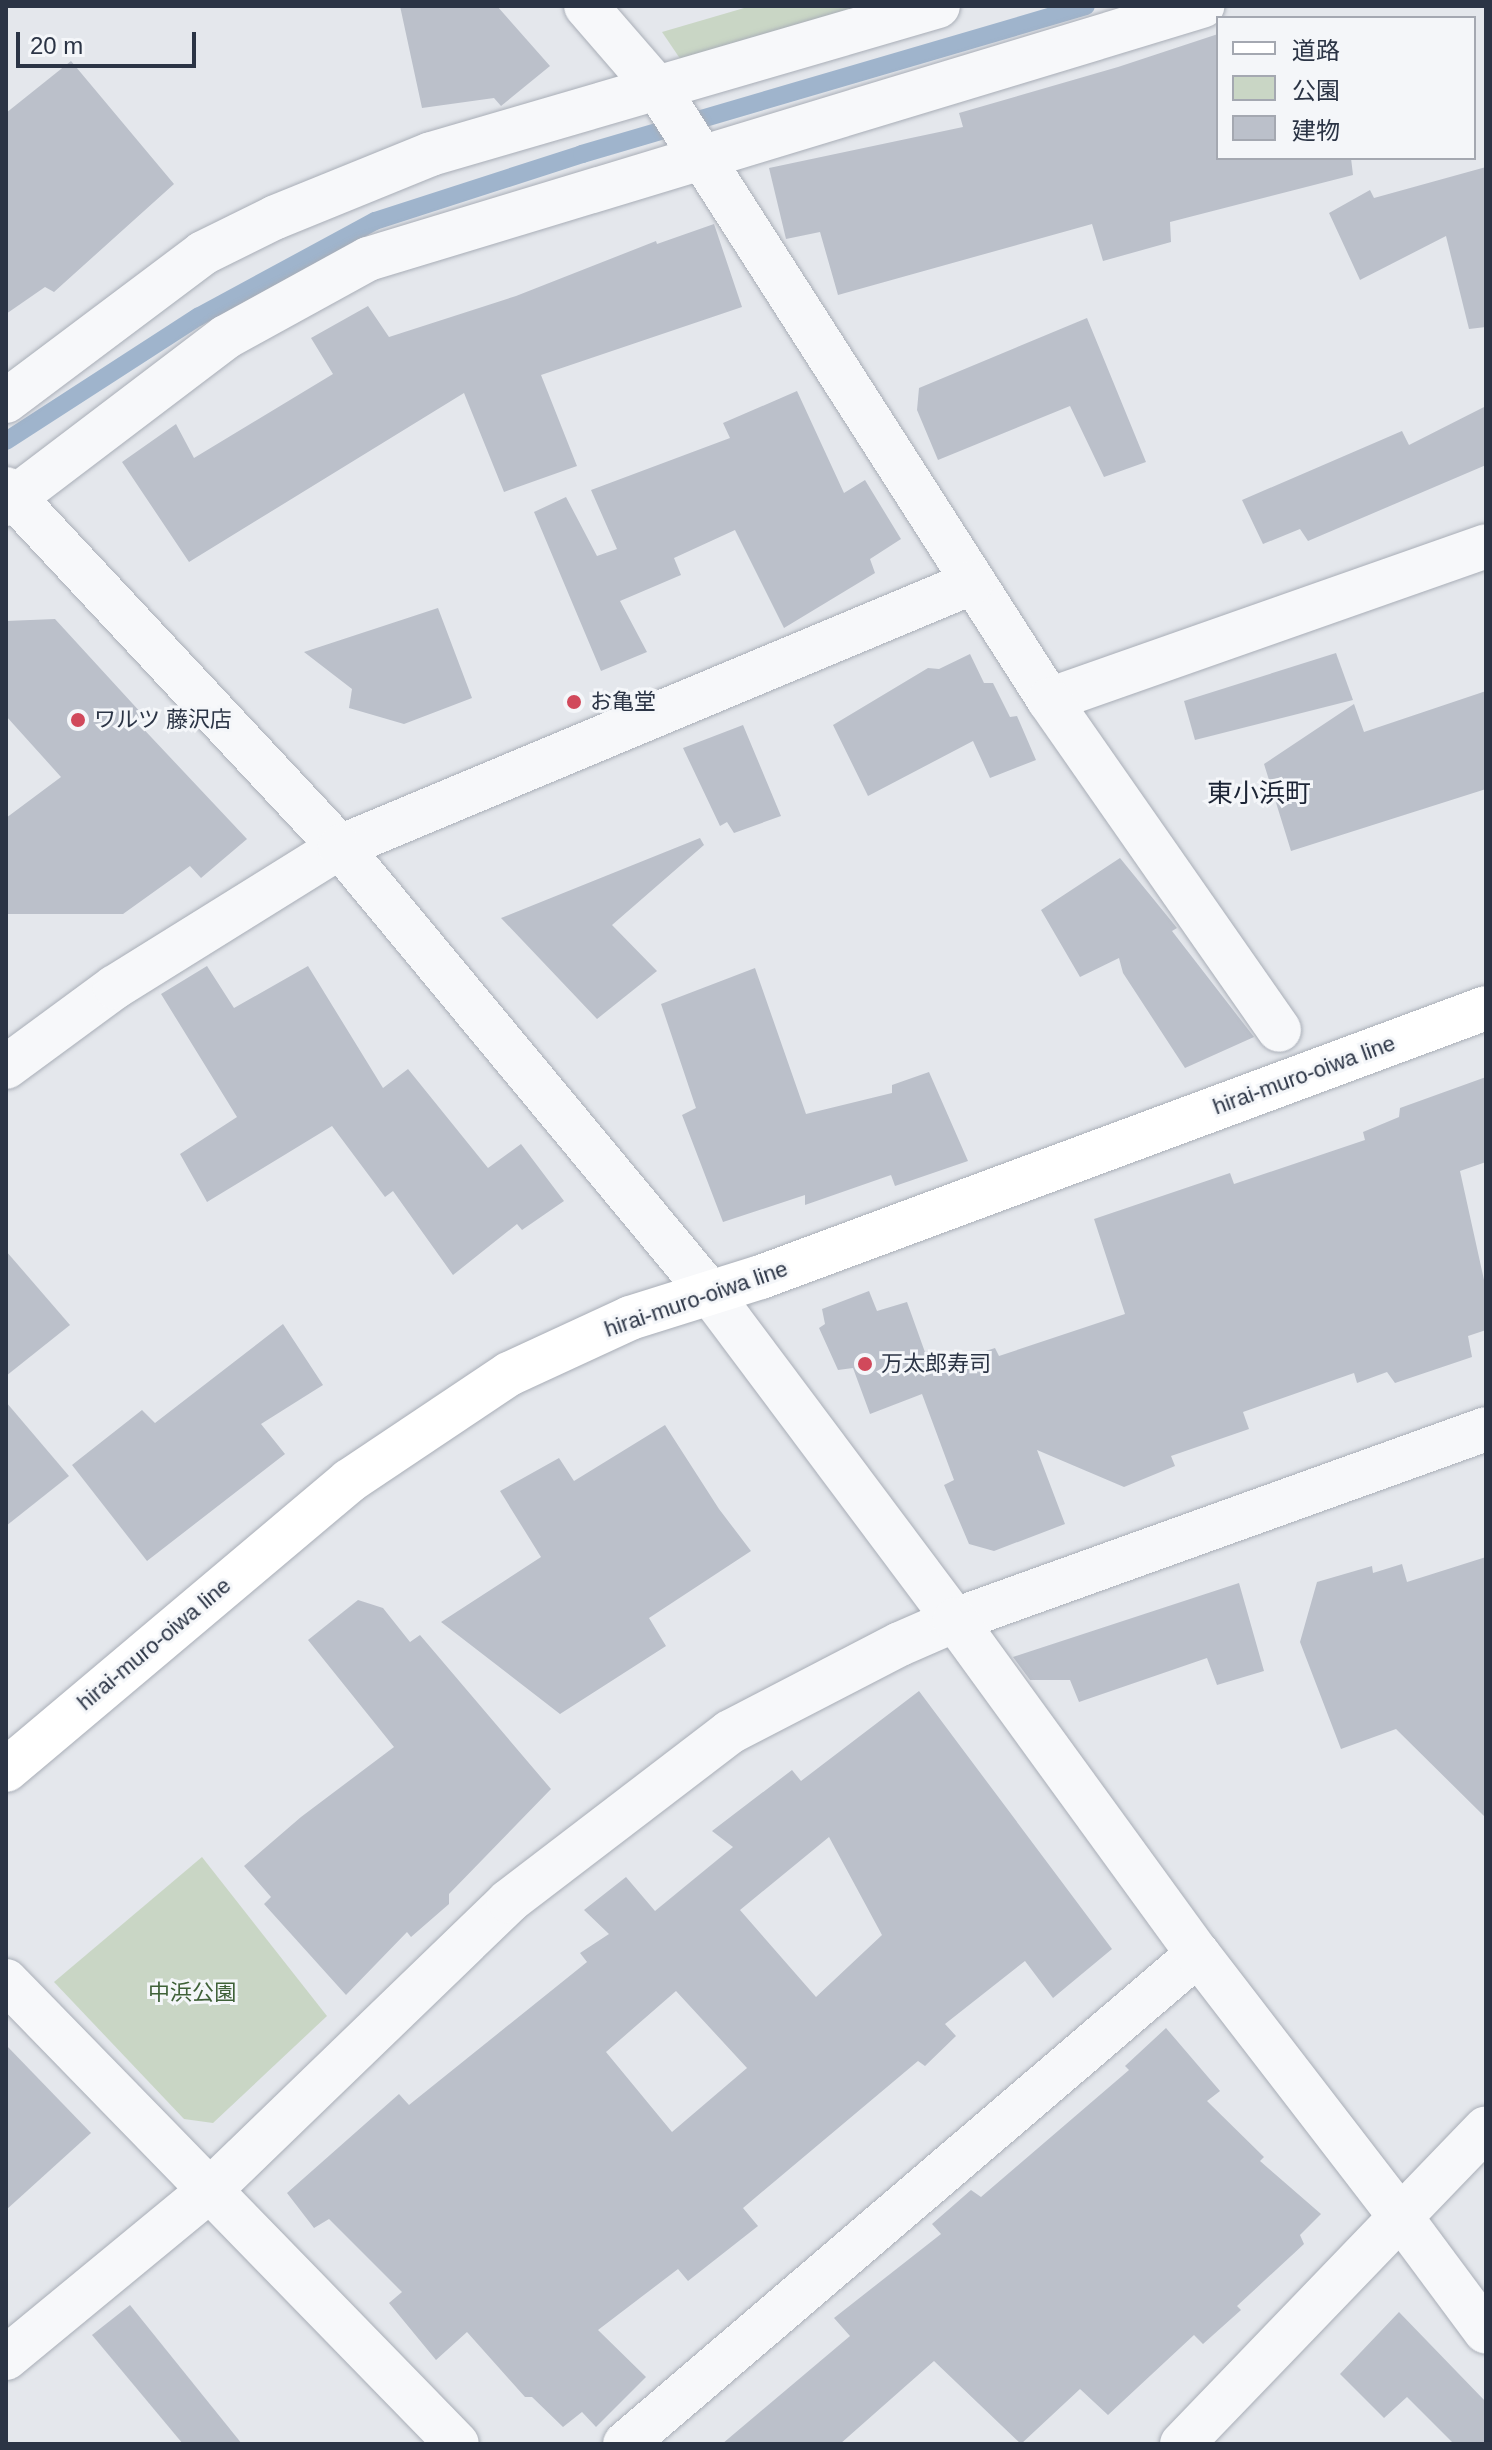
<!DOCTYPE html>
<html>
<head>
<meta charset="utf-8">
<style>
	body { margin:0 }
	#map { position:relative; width:1492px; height:2450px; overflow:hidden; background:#e4e7ec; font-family:Helvetica,"Noto Sans JP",sans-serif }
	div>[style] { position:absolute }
	.green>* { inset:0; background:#c9d6c5 }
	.stream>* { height:18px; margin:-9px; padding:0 9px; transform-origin:9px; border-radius:9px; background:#9fb4cc }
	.building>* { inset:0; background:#bbc0ca }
	.roads { filter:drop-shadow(0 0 2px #a9aeb7) drop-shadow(0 0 2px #a9aeb7) }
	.minor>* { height:44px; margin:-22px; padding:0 22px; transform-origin:22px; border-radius:22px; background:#f7f8fa }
	.tertiary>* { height:44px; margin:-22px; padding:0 22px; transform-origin:22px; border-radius:22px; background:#f7f8fa }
	.secondary>* { height:44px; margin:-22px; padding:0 22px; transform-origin:22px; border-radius:22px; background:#fff }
	.dots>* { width:22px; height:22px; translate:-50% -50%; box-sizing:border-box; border:4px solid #f4f6f9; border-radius:50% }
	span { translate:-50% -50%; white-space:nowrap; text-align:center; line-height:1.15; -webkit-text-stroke:6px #f4f6f9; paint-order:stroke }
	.poi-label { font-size:22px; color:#2b3445 }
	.left { translate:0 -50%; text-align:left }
	.street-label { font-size:22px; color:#2b3445 }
	.park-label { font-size:22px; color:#3f6138 }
	.quarter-label { font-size:26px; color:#1d2536 }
	.frame { position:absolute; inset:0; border:8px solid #2b3445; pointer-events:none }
	.legend { position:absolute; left:1216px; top:16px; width:260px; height:144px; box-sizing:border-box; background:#f4f6f9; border:2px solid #a4a8b1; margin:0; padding:10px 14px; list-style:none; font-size:24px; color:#2b3445 }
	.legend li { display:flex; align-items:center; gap:16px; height:40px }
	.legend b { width:40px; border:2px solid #a4a8b1 }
	.scale { position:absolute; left:16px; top:32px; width:180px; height:36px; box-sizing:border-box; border:4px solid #2b3445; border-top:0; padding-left:10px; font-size:24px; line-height:28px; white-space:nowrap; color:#2b3445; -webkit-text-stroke:6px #f4f6f9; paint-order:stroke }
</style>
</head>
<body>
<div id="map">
	<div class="green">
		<i style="clip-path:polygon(751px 6px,871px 6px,683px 63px,662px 32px)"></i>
		<i style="clip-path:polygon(202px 1857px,327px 2016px,213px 2123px,184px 2119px,54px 1982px)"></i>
	</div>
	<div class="stream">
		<i style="left:6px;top:441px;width:229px;rotate:-32.9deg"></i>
		<i style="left:198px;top:317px;width:201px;rotate:-28.5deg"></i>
		<i style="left:375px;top:221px;width:218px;rotate:-17.9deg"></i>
		<i style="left:582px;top:154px;width:525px;rotate:-16.36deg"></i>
	</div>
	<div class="building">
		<i style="clip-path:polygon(400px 6px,497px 6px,550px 66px,501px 106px,494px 98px,422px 108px)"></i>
		<i style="clip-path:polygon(1218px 34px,1218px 158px,1351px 158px,1353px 175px,1170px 222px,1171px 242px,1103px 261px,1092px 224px,838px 295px,820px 232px,786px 239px,769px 168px,963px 127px,959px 113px,1118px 67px)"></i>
		<i style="clip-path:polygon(71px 61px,174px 184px,54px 292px,45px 287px,6px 314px,6px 113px)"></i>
		<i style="clip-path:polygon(1486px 167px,1486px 327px,1469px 329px,1446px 236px,1360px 280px,1329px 213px,1370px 190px,1374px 198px)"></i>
		<i style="clip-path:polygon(714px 224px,742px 307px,541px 375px,577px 466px,504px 492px,464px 393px,189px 562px,122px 462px,176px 424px,194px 458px,333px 374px,311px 338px,368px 306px,389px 337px,516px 296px,656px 241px,657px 244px)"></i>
		<i style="clip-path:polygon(1087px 318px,1146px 462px,1104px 477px,1070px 406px,938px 460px,917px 410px,919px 388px)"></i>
		<i style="clip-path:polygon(797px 391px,844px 493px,865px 480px,901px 539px,870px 559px,875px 573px,784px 628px,735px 530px,674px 558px,681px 575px,620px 601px,647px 652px,601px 671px,534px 512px,566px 497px,597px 556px,617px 549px,591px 490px,730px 438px,723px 423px)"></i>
		<i style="clip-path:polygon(1486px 406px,1486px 465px,1308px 541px,1300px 529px,1263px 544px,1242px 500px,1402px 431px,1409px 445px)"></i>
		<i style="clip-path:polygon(438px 608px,472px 698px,404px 724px,349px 708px,352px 689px,304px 652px)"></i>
		<i style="clip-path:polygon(55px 619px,143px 715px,136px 721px,247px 839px,201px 878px,190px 866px,123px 914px,6px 914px,6px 818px,61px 777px,6px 716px,6px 621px)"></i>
		<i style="clip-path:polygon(1336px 653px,1353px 700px,1195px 740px,1184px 701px)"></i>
		<i style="clip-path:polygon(970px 654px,984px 683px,993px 683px,1010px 717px,1017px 716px,1036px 760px,990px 778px,973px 741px,868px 796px,833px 725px,928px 668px,939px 669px)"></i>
		<i style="clip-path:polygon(1486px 691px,1486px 789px,1291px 851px,1264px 764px,1354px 704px,1364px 732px)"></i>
		<i style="clip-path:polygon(743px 725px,781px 816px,734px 833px,727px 822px,720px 826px,683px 748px)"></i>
		<i style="clip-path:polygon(700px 838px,704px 845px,612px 925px,657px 971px,597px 1019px,501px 918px)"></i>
		<i style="clip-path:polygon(1120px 858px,1177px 928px,1172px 931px,1254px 1037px,1185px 1068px,1123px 973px,1119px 958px,1080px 977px,1041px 910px)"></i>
		<i style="clip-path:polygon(207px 966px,234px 1008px,308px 966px,383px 1088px,408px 1069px,488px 1168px,521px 1144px,564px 1201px,522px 1230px,517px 1224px,453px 1275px,393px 1191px,385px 1197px,332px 1126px,207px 1202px,180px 1154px,237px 1117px,161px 994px)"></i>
		<i style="clip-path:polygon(755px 968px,806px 1114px,892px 1093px,892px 1085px,929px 1072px,968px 1161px,895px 1186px,891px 1175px,805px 1205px,805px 1195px,723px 1222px,682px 1115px,696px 1108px,661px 1004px)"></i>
		<i style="clip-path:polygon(1486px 1077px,1486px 1162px,1460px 1171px,1486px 1289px,1486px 1330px,1468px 1336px,1472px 1357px,1395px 1383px,1387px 1372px,1357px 1383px,1354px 1373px,1243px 1412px,1249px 1429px,1171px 1456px,1175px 1466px,1124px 1487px,1037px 1450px,1065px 1524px,994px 1551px,969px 1544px,944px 1485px,954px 1480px,922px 1394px,870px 1414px,853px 1368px,838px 1370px,819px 1328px,825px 1324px,822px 1309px,869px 1291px,877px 1311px,907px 1302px,931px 1369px,995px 1348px,999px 1356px,1125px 1314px,1094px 1219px,1230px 1173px,1234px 1184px,1365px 1140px,1363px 1132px,1399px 1117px,1400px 1108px)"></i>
		<i style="clip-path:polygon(6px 1251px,70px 1325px,6px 1376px)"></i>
		<i style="clip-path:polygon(283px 1324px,323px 1385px,261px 1424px,285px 1454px,147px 1561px,72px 1465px,142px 1410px,155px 1423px)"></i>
		<i style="clip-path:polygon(6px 1402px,69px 1476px,6px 1526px)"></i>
		<i style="clip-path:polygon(665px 1425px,719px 1509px,751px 1551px,649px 1618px,666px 1646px,560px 1714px,441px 1622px,541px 1557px,500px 1491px,559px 1458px,574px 1481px)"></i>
		<i style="clip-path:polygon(1486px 1557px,1486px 1818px,1396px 1729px,1341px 1749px,1300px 1642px,1317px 1582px,1372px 1566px,1373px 1573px,1402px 1564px,1407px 1582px)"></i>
		<i style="clip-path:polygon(1239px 1583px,1264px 1671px,1217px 1685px,1207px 1658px,1079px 1702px,1070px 1680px,1030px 1680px,1013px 1657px)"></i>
		<i style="clip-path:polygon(358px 1600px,383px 1608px,410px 1642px,420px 1635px,551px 1789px,449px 1894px,449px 1904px,411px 1937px,407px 1932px,346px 1995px,264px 1904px,271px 1897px,244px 1866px,301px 1817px,394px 1747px,308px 1640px)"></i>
		<i style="clip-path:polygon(evenodd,919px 1691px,1112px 1949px,1053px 1998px,1025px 1961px,945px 2024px,956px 2036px,925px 2066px,918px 2061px,743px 2208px,758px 2226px,688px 2281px,678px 2269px,598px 2330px,646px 2377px,596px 2427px,582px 2412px,563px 2427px,532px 2397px,525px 2397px,467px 2332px,436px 2360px,389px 2303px,402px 2292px,329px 2219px,314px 2228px,287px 2193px,399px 2094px,409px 2105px,587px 1962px,580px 1953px,609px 1934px,584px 1910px,626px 1877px,655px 1911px,733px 1847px,712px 1831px,792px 1770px,801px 1781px,919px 1691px,829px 1837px,882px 1935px,816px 1997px,740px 1910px,829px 1837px,919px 1691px,676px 1991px,747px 2068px,672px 2132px,606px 2052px,676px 1991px)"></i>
		<i style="clip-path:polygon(1166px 2028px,1220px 2091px,1207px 2101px,1264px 2157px,1260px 2161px,1321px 2214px,1300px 2235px,1304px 2244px,1237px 2306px,1241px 2310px,1203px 2344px,1194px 2335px,1108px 2415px,1080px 2389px,1021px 2444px,934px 2361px,840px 2444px,722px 2444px,850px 2336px,834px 2318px,941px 2234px,932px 2224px,971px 2190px,981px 2197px,1129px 2070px,1125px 2066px)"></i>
		<i style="clip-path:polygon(6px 2045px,91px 2133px,6px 2210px)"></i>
		<i style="clip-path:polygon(130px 2305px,242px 2444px,183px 2444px,92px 2335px)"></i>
		<i style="clip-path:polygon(1399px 2312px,1486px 2402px,1486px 2444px,1454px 2444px,1407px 2397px,1384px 2418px,1340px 2374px)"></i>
	</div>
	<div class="roads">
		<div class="minor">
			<i style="left:586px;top:6px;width:110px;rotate:49.1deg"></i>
			<i style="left:658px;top:89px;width:725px;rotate:57.38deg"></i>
			<i style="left:1049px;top:700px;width:463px;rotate:-19.4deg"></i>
			<i style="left:6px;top:401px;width:246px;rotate:-36.9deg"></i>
			<i style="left:203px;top:253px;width:81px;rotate:-26.3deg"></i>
			<i style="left:276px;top:217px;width:167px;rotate:-22.1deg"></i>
			<i style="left:431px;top:154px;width:528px;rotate:-16.27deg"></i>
			<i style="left:6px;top:504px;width:276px;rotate:-37.2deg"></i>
			<i style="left:226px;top:337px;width:162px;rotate:-28.8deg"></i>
			<i style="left:368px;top:259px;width:872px;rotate:-16.88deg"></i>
			<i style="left:1049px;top:700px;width:402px;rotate:55.1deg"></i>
			<i style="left:6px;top:1067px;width:135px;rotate:-36.3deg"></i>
			<i style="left:115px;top:987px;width:265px;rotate:-31.9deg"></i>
			<i style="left:340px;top:847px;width:684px;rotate:-22.7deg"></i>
			<i style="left:6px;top:1981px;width:646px;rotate:45.75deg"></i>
			<i style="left:1400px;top:2216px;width:144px;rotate:53.4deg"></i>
			<i style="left:6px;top:2358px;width:267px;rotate:-39.5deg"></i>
			<i style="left:212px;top:2188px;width:413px;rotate:-44deg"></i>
			<i style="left:509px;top:1901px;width:278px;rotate:-37.4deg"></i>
			<i style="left:730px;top:1732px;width:191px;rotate:-27.4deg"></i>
			<i style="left:900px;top:1644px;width:60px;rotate:-23.6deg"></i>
			<i style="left:955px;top:1620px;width:564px;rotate:-19.78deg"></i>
			<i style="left:625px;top:2444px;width:754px;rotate:-40.54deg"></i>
		</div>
		<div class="tertiary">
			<i style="left:6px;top:489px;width:490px;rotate:47deg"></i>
			<i style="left:340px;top:847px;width:579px;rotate:50.32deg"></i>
			<i style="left:710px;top:1293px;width:409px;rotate:53.2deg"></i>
			<i style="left:955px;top:1620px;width:413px;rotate:54deg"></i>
			<i style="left:1198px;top:1954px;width:331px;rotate:52.4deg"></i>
			<i style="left:1182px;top:2444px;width:438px;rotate:-46.1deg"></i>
		</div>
		<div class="secondary">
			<i style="left:6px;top:1770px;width:449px;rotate:-40.1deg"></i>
			<i style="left:349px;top:1481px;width:192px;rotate:-33.8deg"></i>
			<i style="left:509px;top:1374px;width:133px;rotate:-24.8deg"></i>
			<i style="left:630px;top:1318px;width:137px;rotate:-17.4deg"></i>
			<i style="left:761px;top:1277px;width:773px;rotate:-20.36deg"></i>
		</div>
	</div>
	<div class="dots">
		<i style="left:574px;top:702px;background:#d1495b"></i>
		<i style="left:78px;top:720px;background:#d1495b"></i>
		<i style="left:865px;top:1364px;background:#d1495b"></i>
	</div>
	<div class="poi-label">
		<span class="left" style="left:590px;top:702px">お亀堂</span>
		<span class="left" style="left:94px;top:720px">ワルツ 藤沢店</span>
		<span class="left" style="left:881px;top:1364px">万太郎寿司</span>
	</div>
	<div class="street-label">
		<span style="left:1304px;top:1075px;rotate:-20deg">hirai-muro-oiwa line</span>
		<span style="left:696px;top:1299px;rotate:-19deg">hirai-muro-oiwa line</span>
		<span style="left:154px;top:1644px;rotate:-40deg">hirai-muro-oiwa line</span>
	</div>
	<div class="park-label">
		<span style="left:192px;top:1993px">中浜公園</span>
	</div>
	<div class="quarter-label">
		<span style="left:1259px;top:794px">東小浜町</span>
	</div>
	<div class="frame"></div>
	<ul class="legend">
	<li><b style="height:10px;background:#fff"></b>道路</li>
	<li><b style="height:22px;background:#c9d6c5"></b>公園</li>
	<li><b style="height:22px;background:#bbc0ca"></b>建物</li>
	</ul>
	<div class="scale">20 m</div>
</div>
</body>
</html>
